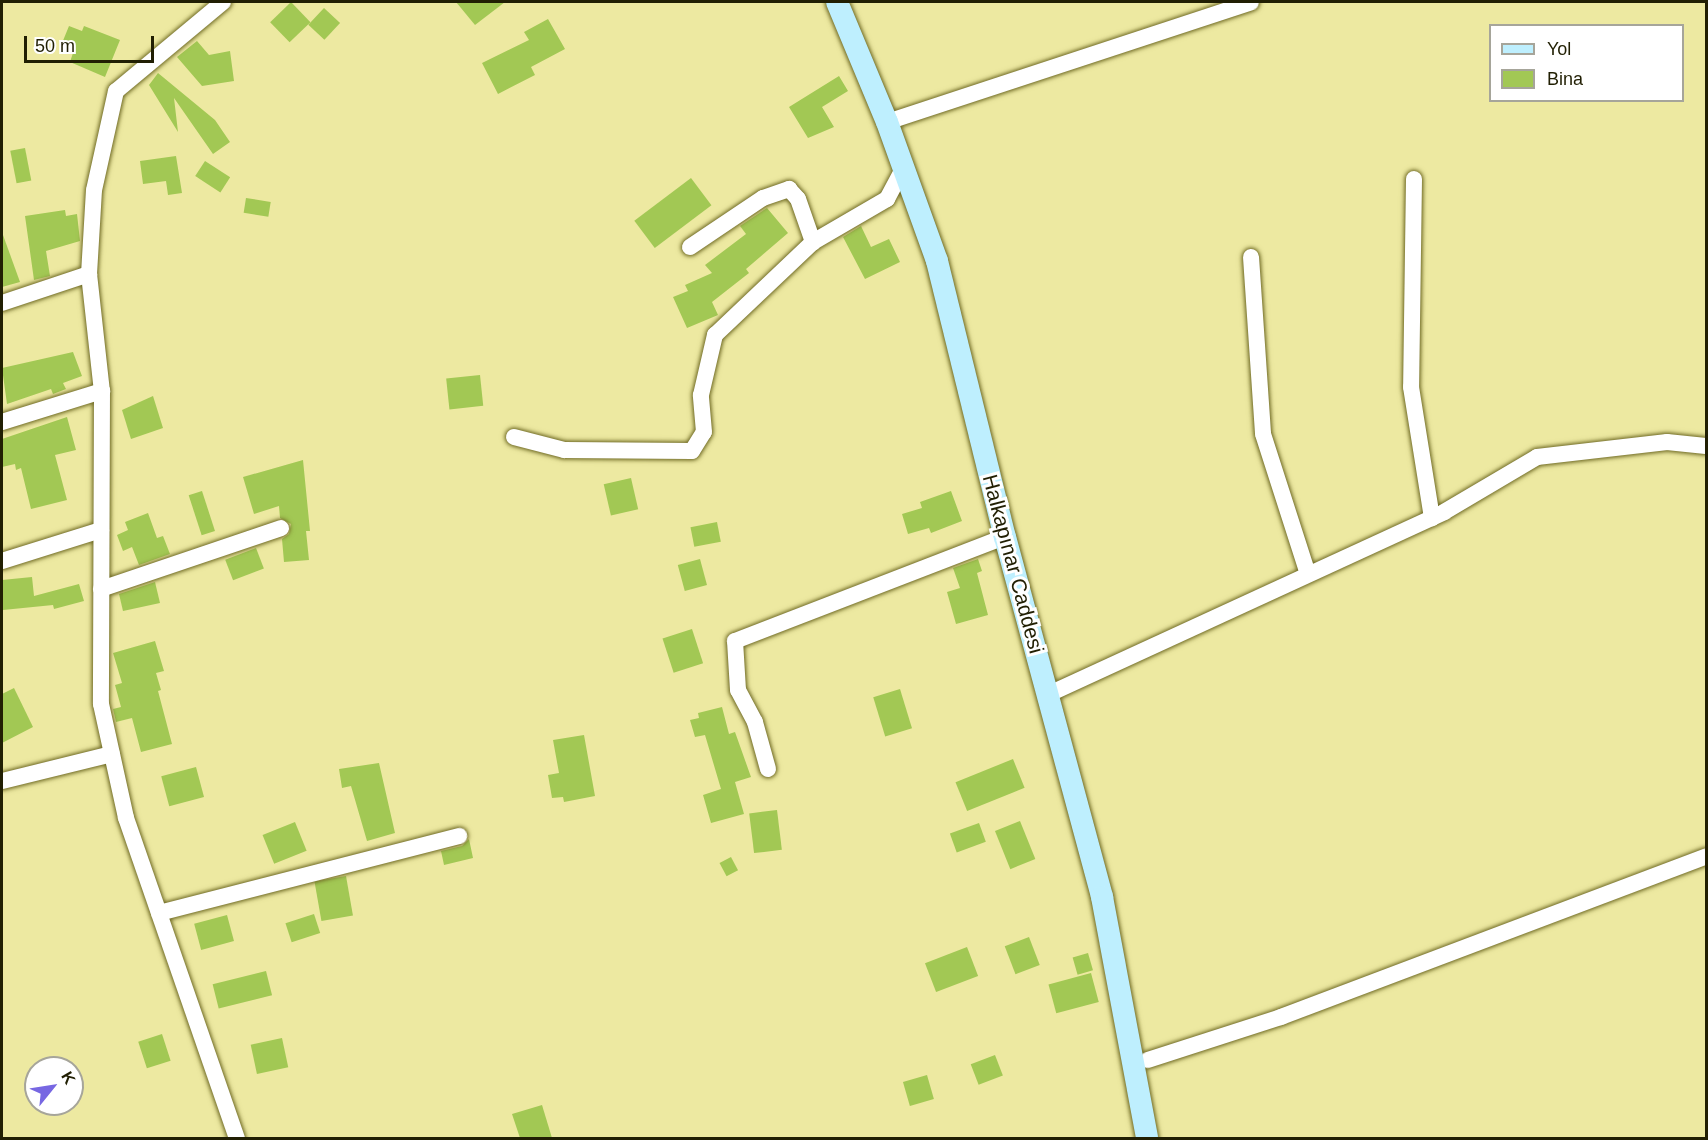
<!DOCTYPE html>
<html>
<head>
<meta charset="utf-8">
<style>
	body { margin:0 }
	#map { position:relative; width:1708px; height:1140px; overflow:hidden; background:#ede9a1; font-family:Helvetica,sans-serif }
	div>[style] { position:absolute }
	.building>* { inset:0; background:#a2c854; transform-origin:0 0 }
	.roads { filter:drop-shadow(0 0 2px #706b25) drop-shadow(0 0 2px #706b25) }
	.street>* { height:16px; margin:-8px; padding:0 8px; transform-origin:8px; border-radius:8px; background:#fff }
	.secondary>* { height:22px; margin:-11px; padding:0 11px; transform-origin:11px; border-radius:11px; background:#beeffe }
	span { translate:-50% -50%; white-space:nowrap; text-align:center; line-height:1.15; -webkit-text-stroke:6px #fff; paint-order:stroke }
	.street-label { font-size:21px; color:#211f03 }
	.frame { position:absolute; inset:0; border:3px solid #211f03; pointer-events:none }
	.legend { position:absolute; left:1489px; top:24px; width:195px; height:78px; box-sizing:border-box; background:#fff; border:2px solid #a6a59a; margin:0; padding:8px 10px; list-style:none; font-size:18px; color:#211f03 }
	.legend li { display:flex; align-items:center; gap:12px; height:30px }
	.legend b { width:30px; border:2px solid #a6a59a }
	.north { position:absolute; left:24px; top:1056px; width:60px; height:60px; box-sizing:border-box; background:#fff; border:2px solid #a6a59a; border-radius:50%; rotate:60deg; font-size:16px; font-weight:700; line-height:24px; text-align:center; color:#211f03 }
	.north::after { content:''; display:block; margin:auto; width:21px; height:27px; background:#7767e2; clip-path:polygon(50% 0,100% 100%,50% 72%,0 100%) }
	.scale { position:absolute; left:24px; top:36px; width:130px; height:27px; box-sizing:border-box; border:3px solid #211f03; border-top:0; padding-left:8px; font-size:18px; line-height:21px; white-space:nowrap; color:#211f03; -webkit-text-stroke:4px #fff; paint-order:stroke }
</style>
</head>
<body>
<div id="map">
	<div class="building">
		<i style="left:291px;top:2px;width:28px;height:29px;rotate:46deg"></i>
		<i style="clip-path:polygon(456px 2px,505px 2px,475px 25px)"></i>
		<i style="left:324px;top:8px;width:22px;height:23px;rotate:43deg"></i>
		<i style="clip-path:polygon(548px 19px,565px 49px,531px 67px,535px 75px,498px 94px,482px 63px,529px 40px,524px 32px)"></i>
		<i style="clip-path:polygon(69px 26px,82px 31px,84px 26px,120px 40px,105px 77px,70px 62px,73px 53px,60px 48px)"></i>
		<i style="clip-path:polygon(197px 41px,209px 55px,230px 51px,234px 81px,202px 86px,177px 57px)"></i>
		<i style="clip-path:polygon(158px 73px,215px 120px,230px 142px,213px 154px,174px 98px,178px 132px,149px 85px)"></i>
		<i style="clip-path:polygon(839px 76px,848px 91px,822px 107px,834px 127px,808px 138px,789px 107px)"></i>
		<i style="left:25px;top:148px;width:33px;height:15px;rotate:79deg"></i>
		<i style="clip-path:polygon(176px 156px,182px 193px,168px 195px,166px 181px,143px 184px,140px 161px)"></i>
		<i style="left:205px;top:161px;width:30px;height:18px;rotate:33deg"></i>
		<i style="left:691px;top:178px;width:34px;height:71px;rotate:53deg"></i>
		<i style="left:246px;top:198px;width:25px;height:15px;rotate:9deg"></i>
		<i style="clip-path:polygon(767px 208px,788px 233px,746px 269px,749px 273px,712px 302px,718px 315px,687px 328px,673px 297px,688px 291px,685px 285px,712px 273px,705px 265px,746px 234px,740px 226px)"></i>
		<i style="clip-path:polygon(65px 210px,66px 216px,77px 214px,80px 241px,46px 251px,50px 276px,34px 280px,25px 216px)"></i>
		<i style="clip-path:polygon(861px 226px,871px 247px,889px 239px,900px 262px,865px 279px,843px 237px)"></i>
		<i style="clip-path:polygon(3px 235px,20px 282px,2px 287px,2px 236px)"></i>
		<i style="clip-path:polygon(73px 352px,82px 376px,63px 383px,66px 389px,53px 394px,51px 389px,7px 404px,2px 368px)"></i>
		<i style="left:480px;top:375px;width:31px;height:34px;rotate:84deg"></i>
		<i style="clip-path:polygon(153px 396px,163px 428px,131px 439px,122px 410px)"></i>
		<i style="clip-path:polygon(67px 417px,76px 450px,55px 455px,67px 500px,31px 509px,21px 468px,16px 470px,15px 464px,2px 467px,2px 439px)"></i>
		<i style="clip-path:polygon(303px 460px,310px 531px,306px 531px,309px 560px,284px 562px,282px 539px,289px 534px,291px 524px,280px 518px,279px 506px,254px 514px,243px 477px)"></i>
		<i style="left:631px;top:478px;width:32px;height:28px;rotate:77deg"></i>
		<i style="left:202px;top:491px;width:42px;height:14px;rotate:72deg"></i>
		<i style="clip-path:polygon(951px 491px,962px 521px,931px 533px,929px 528px,908px 534px,902px 514px,922px 508px,920px 502px)"></i>
		<i style="clip-path:polygon(148px 513px,157px 538px,163px 536px,170px 554px,139px 565px,132px 547px,123px 551px,117px 535px,128px 530px,125px 522px)"></i>
		<i style="left:717px;top:522px;width:20px;height:27px;rotate:79deg"></i>
		<i style="left:256px;top:548px;width:22px;height:33px;rotate:69deg"></i>
		<i style="left:700px;top:559px;width:27px;height:23px;rotate:75deg"></i>
		<i style="clip-path:polygon(978px 559px,982px 571px,977px 573px,988px 615px,956px 624px,947px 592px,960px 588px,953px 568px)"></i>
		<i style="clip-path:polygon(32px 577px,34px 596px,79px 584px,84px 601px,54px 609px,53px 605px,3px 610px,2px 580px)"></i>
		<i style="clip-path:polygon(155px 582px,160px 603px,123px 611px,119px 594px)"></i>
		<i style="left:692px;top:629px;width:36px;height:31px;rotate:72deg"></i>
		<i style="clip-path:polygon(155px 641px,164px 671px,156px 673px,161px 690px,158px 691px,172px 744px,141px 752px,132px 718px,116px 722px,113px 709px,121px 707px,115px 685px,122px 683px,113px 653px)"></i>
		<i style="clip-path:polygon(14px 688px,33px 727px,2px 743px,2px 694px)"></i>
		<i style="left:900px;top:689px;width:41px;height:28px;rotate:73deg"></i>
		<i style="clip-path:polygon(722px 707px,729px 734px,735px 732px,751px 777px,735px 782px,744px 814px,711px 823px,703px 795px,721px 789px,705px 735px,695px 737px,690px 720px,699px 718px,698px 713px)"></i>
		<i style="clip-path:polygon(584px 735px,595px 796px,564px 802px,563px 797px,552px 798px,548px 775px,559px 773px,553px 740px)"></i>
		<i style="left:1013px;top:759px;width:31px;height:62px;rotate:68deg"></i>
		<i style="clip-path:polygon(379px 763px,395px 833px,367px 841px,351px 786px,342px 788px,339px 769px)"></i>
		<i style="left:196px;top:767px;width:31px;height:36px;rotate:75deg"></i>
		<i style="left:777px;top:810px;width:40px;height:28px;rotate:83deg"></i>
		<i style="left:1020px;top:821px;width:41px;height:27px;rotate:68deg"></i>
		<i style="left:295px;top:822px;width:31px;height:35px;rotate:68deg"></i>
		<i style="left:979px;top:823px;width:20px;height:31px;rotate:70deg"></i>
		<i style="clip-path:polygon(469px 839px,473px 858px,444px 865px,441px 851px,462px 846px)"></i>
		<i style="left:731px;top:857px;width:15px;height:13px;rotate:62deg"></i>
		<i style="left:346px;top:876px;width:40px;height:32px;rotate:80deg"></i>
		<i style="left:314px;top:914px;width:20px;height:30px;rotate:72deg"></i>
		<i style="left:227px;top:915px;width:27px;height:34px;rotate:75deg"></i>
		<i style="left:1029px;top:937px;width:30px;height:26px;rotate:69deg"></i>
		<i style="left:967px;top:947px;width:31px;height:45px;rotate:69deg"></i>
		<i style="left:1088px;top:953px;width:18px;height:16px;rotate:74deg"></i>
		<i style="left:266px;top:971px;width:25px;height:55px;rotate:76deg"></i>
		<i style="left:1091px;top:973px;width:30px;height:44px;rotate:75deg"></i>
		<i style="left:162px;top:1034px;width:28px;height:25px;rotate:72deg"></i>
		<i style="left:282px;top:1038px;width:30px;height:32px;rotate:78deg"></i>
		<i style="left:995px;top:1055px;width:22px;height:26px;rotate:69deg"></i>
		<i style="left:927px;top:1075px;width:25px;height:25px;rotate:74deg"></i>
		<i style="clip-path:polygon(542px 1105px,552px 1138px,520px 1138px,512px 1114px)"></i>
	</div>
	<div class="roads">
		<div class="street">
			<i style="left:223px;top:2px;width:139px;rotate:140.2deg"></i>
			<i style="left:116px;top:91px;width:101px;rotate:102.5deg"></i>
			<i style="left:94px;top:190px;width:84px;rotate:93.4deg"></i>
			<i style="left:89px;top:274px;width:118px;rotate:83.7deg"></i>
			<i style="left:102px;top:391px;width:313px;rotate:90.2deg"></i>
			<i style="left:101px;top:704px;width:117px;rotate:77.6deg"></i>
			<i style="left:126px;top:818px;width:339px;rotate:70.9deg"></i>
			<i style="left:887px;top:122px;width:383px;rotate:-18.2deg"></i>
			<i style="left:1414px;top:179px;width:208px;rotate:90.8deg"></i>
			<i style="left:1411px;top:387px;width:133px;rotate:80.9deg"></i>
			<i style="left:690px;top:247px;width:88px;rotate:-33.9deg"></i>
			<i style="left:763px;top:198px;width:28px;rotate:-19deg"></i>
			<i style="left:789px;top:189px;width:13px;rotate:48deg"></i>
			<i style="left:798px;top:199px;width:46px;rotate:70.8deg"></i>
			<i style="left:1251px;top:257px;width:177px;rotate:86.1deg"></i>
			<i style="left:1263px;top:434px;width:147px;rotate:72.2deg"></i>
			<i style="left:2px;top:303px;width:92px;rotate:-18.4deg"></i>
			<i style="left:2px;top:422px;width:105px;rotate:-17.2deg"></i>
			<i style="left:514px;top:437px;width:52px;rotate:14.6deg"></i>
			<i style="left:564px;top:450px;width:128px;rotate:0.4deg"></i>
			<i style="left:692px;top:451px;width:22px;rotate:-58deg"></i>
			<i style="left:704px;top:432px;width:37px;rotate:-95deg"></i>
			<i style="left:701px;top:395px;width:62px;rotate:-76.9deg"></i>
			<i style="left:715px;top:335px;width:135px;rotate:-43.5deg"></i>
			<i style="left:813px;top:242px;width:86px;rotate:-30.2deg"></i>
			<i style="left:887px;top:199px;width:36px;rotate:-62deg"></i>
			<i style="left:2px;top:561px;width:104px;rotate:-17.4deg"></i>
			<i style="left:101px;top:589px;width:190px;rotate:-18.7deg"></i>
			<i style="left:1047px;top:695px;width:437px;rotate:-24.7deg"></i>
			<i style="left:1444px;top:512px;width:108px;rotate:-30.6deg"></i>
			<i style="left:1537px;top:457px;width:131px;rotate:-6.6deg"></i>
			<i style="left:1667px;top:442px;width:39px;rotate:6deg"></i>
			<i style="left:768px;top:769px;width:49px;rotate:-105.5deg"></i>
			<i style="left:755px;top:722px;width:36px;rotate:-118deg"></i>
			<i style="left:738px;top:690px;width:49px;rotate:-93.5deg"></i>
			<i style="left:735px;top:641px;width:289px;rotate:-21.1deg"></i>
			<i style="left:2px;top:781px;width:113px;rotate:-13.8deg"></i>
			<i style="left:159px;top:913px;width:310px;rotate:-14.4deg"></i>
			<i style="left:1148px;top:1060px;width:140px;rotate:-17.9deg"></i>
			<i style="left:1281px;top:1017px;width:454px;rotate:-20.7deg"></i>
		</div>
		<div class="secondary">
			<i style="left:837px;top:2px;width:130px;rotate:67.4deg"></i>
			<i style="left:887px;top:122px;width:148px;rotate:70.2deg"></i>
			<i style="left:937px;top:261px;width:284px;rotate:76.2deg"></i>
			<i style="left:1005px;top:537px;width:373px;rotate:74.9deg"></i>
			<i style="left:1102px;top:897px;width:245px;rotate:79.4deg"></i>
		</div>
	</div>
	<div class="street-label">
		<span style="left:1013px;top:564px;rotate:75deg">Halkapınar Caddesi</span>
	</div>
	<div class="frame"></div>
	<ul class="legend">
	<li><b style="height:8px;background:#beeffe"></b>Yol</li>
	<li><b style="height:16px;background:#a2c854"></b>Bina</li>
	</ul>
	<div class="north">K</div>
	<div class="scale">50 m</div>
</div>
</body>
</html>
